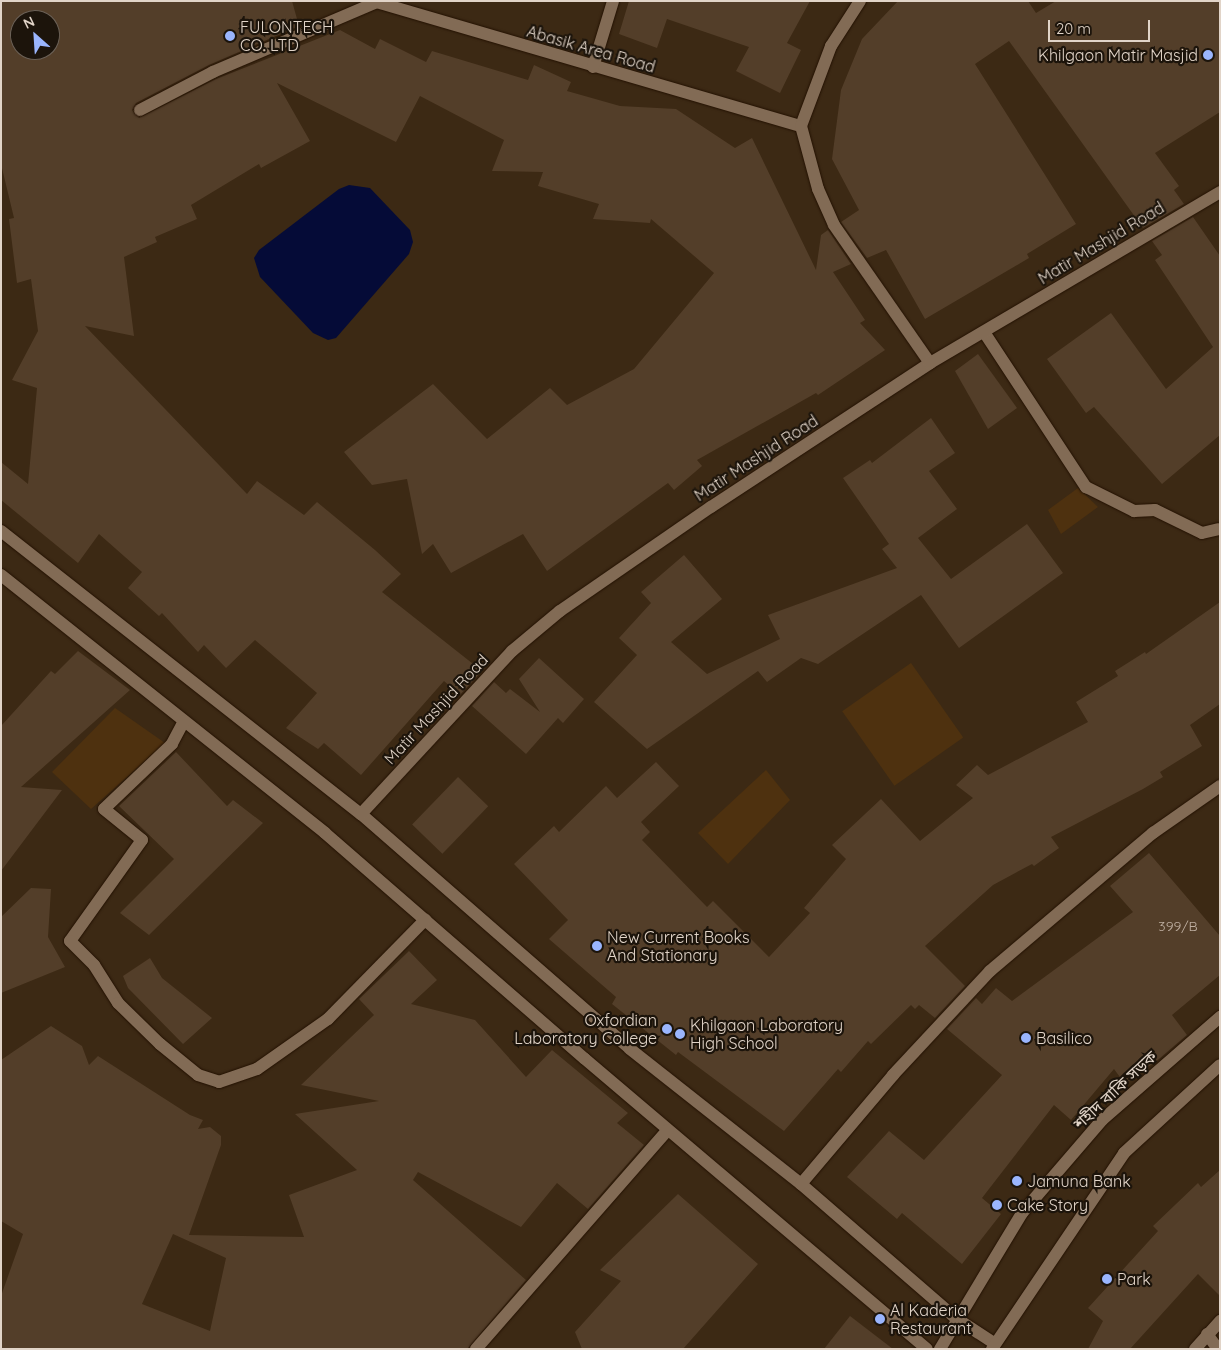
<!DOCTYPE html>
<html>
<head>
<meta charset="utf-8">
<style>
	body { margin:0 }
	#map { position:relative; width:1221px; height:1350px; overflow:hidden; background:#3c2914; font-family:Quicksand,"Noto Sans Bengali",sans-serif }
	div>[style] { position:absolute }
	.green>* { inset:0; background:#4e310f; transform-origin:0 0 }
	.water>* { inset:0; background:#050b37 }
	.building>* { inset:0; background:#533e29; transform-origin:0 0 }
	.roads { filter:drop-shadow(0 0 1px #231100) drop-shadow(0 0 1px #231100) }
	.minor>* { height:12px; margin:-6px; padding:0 6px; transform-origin:6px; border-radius:6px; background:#826b55 }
	.dots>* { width:14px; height:14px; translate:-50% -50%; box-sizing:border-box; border:2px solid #1c140b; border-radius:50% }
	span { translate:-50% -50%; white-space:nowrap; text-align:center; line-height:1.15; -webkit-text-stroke:4.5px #1c140b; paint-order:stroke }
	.number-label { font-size:14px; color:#beaea0 }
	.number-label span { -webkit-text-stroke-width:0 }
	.poi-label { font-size:16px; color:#e1d4c8 }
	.left { translate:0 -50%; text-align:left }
	.right { translate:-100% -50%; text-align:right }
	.street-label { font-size:16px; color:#e1d4c8 }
	.frame { position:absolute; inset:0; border:2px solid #e1d4c8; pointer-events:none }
	.north { position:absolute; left:10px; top:10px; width:50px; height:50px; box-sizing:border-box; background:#1c140b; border:1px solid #6b6157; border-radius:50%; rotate:334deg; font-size:14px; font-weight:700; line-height:20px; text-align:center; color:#e1d4c8 }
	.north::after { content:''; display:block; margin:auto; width:18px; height:22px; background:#9ab5fd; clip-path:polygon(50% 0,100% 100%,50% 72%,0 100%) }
	.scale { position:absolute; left:1048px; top:20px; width:102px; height:22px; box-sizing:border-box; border:2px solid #e1d4c8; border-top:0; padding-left:6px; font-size:15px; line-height:18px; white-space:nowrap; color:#e1d4c8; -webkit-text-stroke:4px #1c140b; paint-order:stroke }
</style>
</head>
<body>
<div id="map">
	<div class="green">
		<i style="clip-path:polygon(1078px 488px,1098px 507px,1061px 534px,1048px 510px)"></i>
		<i style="left:911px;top:663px;width:91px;height:84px;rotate:55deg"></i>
		<i style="clip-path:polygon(115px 708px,165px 743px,91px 809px,52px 772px)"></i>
		<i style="clip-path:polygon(766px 770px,790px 800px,728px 864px,698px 833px)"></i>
	</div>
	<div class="water">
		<i style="clip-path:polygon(349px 185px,370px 188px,410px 230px,413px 242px,409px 254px,336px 338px,328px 340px,313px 333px,260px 277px,254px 258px,259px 250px,339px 189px)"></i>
	</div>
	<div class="building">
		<i style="clip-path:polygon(evenodd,1px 1px,292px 1px,299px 26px,209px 65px,136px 103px,132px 110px,139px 118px,216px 79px,340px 30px,375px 49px,380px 39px,426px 62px,432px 51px,528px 80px,534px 65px,571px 82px,567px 91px,620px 106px,676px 109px,735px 148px,752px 138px,816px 270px,821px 235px,828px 230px,851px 264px,833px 272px,865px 320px,860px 323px,885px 350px,818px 395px,816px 393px,697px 460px,702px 466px,674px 490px,668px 483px,547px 571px,523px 534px,451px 573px,433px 544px,422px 554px,407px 479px,372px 485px,344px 452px,433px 384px,487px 439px,550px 388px,567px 405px,634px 369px,714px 273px,651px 219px,650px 223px,593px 219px,599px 204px,538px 186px,543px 172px,492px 171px,504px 140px,420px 96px,396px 142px,277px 83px,310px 141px,261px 168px,259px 164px,191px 205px,197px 219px,155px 237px,157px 242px,124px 257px,134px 336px,85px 326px,247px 494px,257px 481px,304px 515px,317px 502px,375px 550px,401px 574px,382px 592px,482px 671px,460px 695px,444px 681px,361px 775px,324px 743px,318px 749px,286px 728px,317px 693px,255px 640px,226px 668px,204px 645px,198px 652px,162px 613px,159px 616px,128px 588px,142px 572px,99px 534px,78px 563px,1px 500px,1px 462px,28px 484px,37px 388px,12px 380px,38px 331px,31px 279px,17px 283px,9px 219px,14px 218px,1px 164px,1px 1px,20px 20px,50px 20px,50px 50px,20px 50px,20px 20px)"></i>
		<i style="clip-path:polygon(629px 1px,810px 1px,787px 43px,801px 50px,780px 93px,736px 71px,749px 47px,667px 19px,657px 48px,619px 34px)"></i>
		<i style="clip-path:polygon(898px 1px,1028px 1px,1036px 13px,1056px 1px,1220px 1px,1220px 112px,1155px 153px,1179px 186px,1174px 190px,1184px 204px,1143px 228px,1009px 41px,975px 64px,1076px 224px,1027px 254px,1029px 258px,925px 319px,886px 250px,867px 258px,841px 222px,859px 210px,832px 159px,841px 90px,862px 39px)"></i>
		<i style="clip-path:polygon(1193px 217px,1220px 256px,1220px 435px,1162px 484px,1094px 407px,1086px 413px,1047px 359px,1111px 313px,1166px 389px,1213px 347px,1155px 260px,1162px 255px,1152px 241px)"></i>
		<i style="clip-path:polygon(978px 354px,1017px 408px,988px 429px,955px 371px)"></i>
		<i style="clip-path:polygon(931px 418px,955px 453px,929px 471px,957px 509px,918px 538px,951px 579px,1027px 524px,1063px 573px,959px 648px,921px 595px,818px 664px,801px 658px,767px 682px,758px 671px,647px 749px,594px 702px,637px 655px,619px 638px,651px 603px,641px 592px,684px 555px,722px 599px,671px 642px,707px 674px,780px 639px,768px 615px,897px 568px,882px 549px,889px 544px,843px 478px,870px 460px,872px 463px)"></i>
		<i style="clip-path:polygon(1220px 602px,1220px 704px,1190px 725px,1202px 746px,1160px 772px,1163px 777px,1143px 789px,1051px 837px,1059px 848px,1034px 866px,1032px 864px,993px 885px,925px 946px,965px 986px,935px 1018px,919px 1005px,915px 1009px,911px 1005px,871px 1044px,868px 1041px,841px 1072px,838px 1069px,784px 1131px,678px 1052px,676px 1055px,612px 1004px,616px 997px,549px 939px,568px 920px,514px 864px,554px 826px,559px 832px,606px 786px,617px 798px,656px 762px,679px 786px,641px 822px,650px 832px,642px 840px,707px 907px,713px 901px,769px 957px,810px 913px,804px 908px,846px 859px,832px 845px,881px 799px,920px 841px,973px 798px,956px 785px,977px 765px,988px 775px,1088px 722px,1076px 702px,1118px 676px,1115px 671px,1145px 652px,1146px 654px)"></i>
		<i style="clip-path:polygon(78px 651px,130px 690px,21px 787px,62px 790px,1px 871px,1px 726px,51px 671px,55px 674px)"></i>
		<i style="clip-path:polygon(539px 658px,584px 699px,563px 723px,558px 718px,526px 754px,472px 706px,494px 682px,506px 693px,510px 689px,540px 712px,519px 679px)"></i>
		<i style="clip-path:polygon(176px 752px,227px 806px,233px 800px,263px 823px,149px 935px,120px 913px,174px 859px,119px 806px)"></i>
		<i style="left:458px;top:777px;width:42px;height:66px;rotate:44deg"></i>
		<i style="clip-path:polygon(1149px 853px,1220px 936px,1220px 975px,1172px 1015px,1187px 1035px,1159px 1059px,1125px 1084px,1114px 1069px,1071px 1120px,1054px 1105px,982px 1198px,1001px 1214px,962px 1264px,902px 1213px,897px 1219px,847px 1177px,889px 1131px,924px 1160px,1002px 1075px,947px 1029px,976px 998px,982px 1004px,996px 988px,1012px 1001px,1133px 912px,1110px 886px)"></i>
		<i style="clip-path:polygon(31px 888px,51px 889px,48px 937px,65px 967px,1px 993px,1px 917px)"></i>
		<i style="clip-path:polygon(evenodd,409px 951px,437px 980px,411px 1004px,475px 1020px,526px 1077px,552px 1050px,628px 1113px,617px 1123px,644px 1145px,588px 1209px,557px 1183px,521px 1227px,418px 1172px,413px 1180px,526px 1280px,468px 1348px,1px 1349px,1px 1296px,23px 1234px,1px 1221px,1px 1060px,51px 1026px,82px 1046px,89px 1065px,98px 1056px,190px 1115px,203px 1120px,198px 1129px,210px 1127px,221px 1136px,221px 1145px,189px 1235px,304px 1237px,289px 1195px,357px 1170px,295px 1114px,379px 1101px,301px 1085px,374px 1015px,359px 999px,409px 951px,173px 1234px,226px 1258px,210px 1331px,142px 1304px,173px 1234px)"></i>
		<i style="clip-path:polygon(150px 958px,162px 978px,212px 1018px,183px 1044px,128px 988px,123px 976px)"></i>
		<i style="clip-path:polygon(1220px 1170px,1220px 1296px,1198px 1274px,1130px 1349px,1088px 1349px,1103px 1321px,1088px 1308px,1158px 1231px,1153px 1226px,1198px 1183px,1201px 1187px)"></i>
		<i style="clip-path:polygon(678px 1194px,758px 1264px,683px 1349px,582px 1349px,575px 1332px,621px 1281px,600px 1270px)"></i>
		<i style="clip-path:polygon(850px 1316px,893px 1349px,824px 1349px)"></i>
	</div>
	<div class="roads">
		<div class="minor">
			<i style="left:373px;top:1px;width:446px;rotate:16.3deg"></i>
			<i style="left:860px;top:1px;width:54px;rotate:122.8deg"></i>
			<i style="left:831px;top:46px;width:85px;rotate:110.6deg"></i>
			<i style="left:801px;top:126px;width:65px;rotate:74.9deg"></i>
			<i style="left:818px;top:189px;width:39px;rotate:66deg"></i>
			<i style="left:834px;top:225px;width:168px;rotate:55.2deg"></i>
			<i style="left:593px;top:67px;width:69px;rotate:-73.1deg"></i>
			<i style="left:140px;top:110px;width:82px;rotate:-27.5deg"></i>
			<i style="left:213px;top:72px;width:178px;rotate:-23.1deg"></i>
			<i style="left:984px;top:332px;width:186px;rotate:56.7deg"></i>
			<i style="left:1086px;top:487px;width:54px;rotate:26.6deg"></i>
			<i style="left:1134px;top:511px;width:21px;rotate:-3deg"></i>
			<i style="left:1155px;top:510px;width:52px;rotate:26.1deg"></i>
			<i style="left:1202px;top:533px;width:17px;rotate:-13deg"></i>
			<i style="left:1px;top:531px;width:458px;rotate:38.2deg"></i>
			<i style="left:361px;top:814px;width:357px;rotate:41.1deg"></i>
			<i style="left:630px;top:1049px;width:218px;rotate:38.3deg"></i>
			<i style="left:801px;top:1184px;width:206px;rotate:40.9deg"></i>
			<i style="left:957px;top:1319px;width:44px;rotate:33deg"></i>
			<i style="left:1px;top:575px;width:414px;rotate:38.5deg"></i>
			<i style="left:325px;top:833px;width:344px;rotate:41deg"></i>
			<i style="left:585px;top:1059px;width:448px;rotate:40.3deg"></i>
			<i style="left:184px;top:721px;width:26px;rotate:118deg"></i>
			<i style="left:172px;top:744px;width:94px;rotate:136.3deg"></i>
			<i style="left:104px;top:809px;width:49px;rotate:39.2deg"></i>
			<i style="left:142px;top:840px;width:124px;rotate:125.5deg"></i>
			<i style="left:70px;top:941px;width:34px;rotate:45deg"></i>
			<i style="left:94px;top:965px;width:45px;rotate:57.7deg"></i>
			<i style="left:118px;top:1003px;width:59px;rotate:44.3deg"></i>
			<i style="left:160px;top:1044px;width:49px;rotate:39.2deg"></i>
			<i style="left:198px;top:1075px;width:22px;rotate:18deg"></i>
			<i style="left:219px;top:1082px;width:40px;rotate:-18.9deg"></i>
			<i style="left:257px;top:1069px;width:87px;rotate:-35.2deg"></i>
			<i style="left:328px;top:1019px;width:139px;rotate:-45.6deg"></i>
			<i style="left:361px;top:814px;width:222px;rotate:-47.2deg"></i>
			<i style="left:512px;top:651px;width:62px;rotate:-39.8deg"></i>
			<i style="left:560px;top:611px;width:183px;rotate:-34.6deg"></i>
			<i style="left:711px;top:507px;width:262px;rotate:-33.3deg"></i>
			<i style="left:930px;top:363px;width:337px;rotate:-30.5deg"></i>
			<i style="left:801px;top:1184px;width:143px;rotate:-49.8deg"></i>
			<i style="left:893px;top:1075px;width:142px;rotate:-47deg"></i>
			<i style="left:990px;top:971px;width:214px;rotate:-40.3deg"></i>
			<i style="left:1153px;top:833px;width:82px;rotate:-35deg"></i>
			<i style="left:1207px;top:1334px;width:19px;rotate:54deg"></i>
			<i style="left:476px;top:1349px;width:291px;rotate:-48.8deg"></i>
			<i style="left:940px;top:1349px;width:159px;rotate:-58.9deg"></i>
			<i style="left:1022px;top:1213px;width:123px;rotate:-49.3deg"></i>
			<i style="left:1102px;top:1120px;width:157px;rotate:-41.1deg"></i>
			<i style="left:992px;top:1349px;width:236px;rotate:-56deg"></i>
			<i style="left:1124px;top:1153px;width:130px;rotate:-42.5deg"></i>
			<i style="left:1195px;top:1349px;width:38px;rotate:-48deg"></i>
		</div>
	</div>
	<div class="dots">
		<i style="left:230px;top:36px;background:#9ab5fd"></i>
		<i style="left:1208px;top:55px;background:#9ab5fd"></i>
		<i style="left:597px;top:946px;background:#9ab5fd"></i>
		<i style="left:667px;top:1029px;background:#9ab5fd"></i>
		<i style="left:680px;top:1034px;background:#9ab5fd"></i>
		<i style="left:1026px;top:1038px;background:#9ab5fd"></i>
		<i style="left:1017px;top:1181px;background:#9ab5fd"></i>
		<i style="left:997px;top:1205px;background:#9ab5fd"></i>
		<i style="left:1107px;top:1279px;background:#9ab5fd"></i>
		<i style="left:880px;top:1319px;background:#9ab5fd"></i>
	</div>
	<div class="number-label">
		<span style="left:1178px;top:926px">399/B</span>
	</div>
	<div class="poi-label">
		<span class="left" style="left:240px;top:36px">FULONTECH<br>CO. LTD</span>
		<span class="right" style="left:1198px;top:55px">Khilgaon Matir Masjid</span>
		<span class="left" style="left:607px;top:946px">New Current Books<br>And Stationary</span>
		<span class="right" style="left:657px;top:1029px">Oxfordian<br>Laboratory College</span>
		<span class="left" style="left:690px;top:1034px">Khilgaon Laboratory<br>High School</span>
		<span class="left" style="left:1036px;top:1038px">Basilico</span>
		<span class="left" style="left:1027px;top:1181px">Jamuna Bank</span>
		<span class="left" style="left:1007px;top:1205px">Cake Story</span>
		<span class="left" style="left:1117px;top:1279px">Park</span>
		<span class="left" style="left:890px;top:1319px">Al Kaderia<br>Restaurant</span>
	</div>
	<div class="street-label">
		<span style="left:591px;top:49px;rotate:16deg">Abasik Area Road</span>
		<span style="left:1101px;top:243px;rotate:-31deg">Matir Mashjid Road</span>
		<span style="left:756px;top:458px;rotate:-33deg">Matir Mashjid Road</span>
		<span style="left:436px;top:709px;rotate:-47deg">Matir Mashjid Road</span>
		<span style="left:1115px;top:1090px;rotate:-43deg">শহীদ বাকি সড়ক</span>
	</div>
	<div class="frame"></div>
	<div class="north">N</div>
	<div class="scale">20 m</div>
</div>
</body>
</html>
